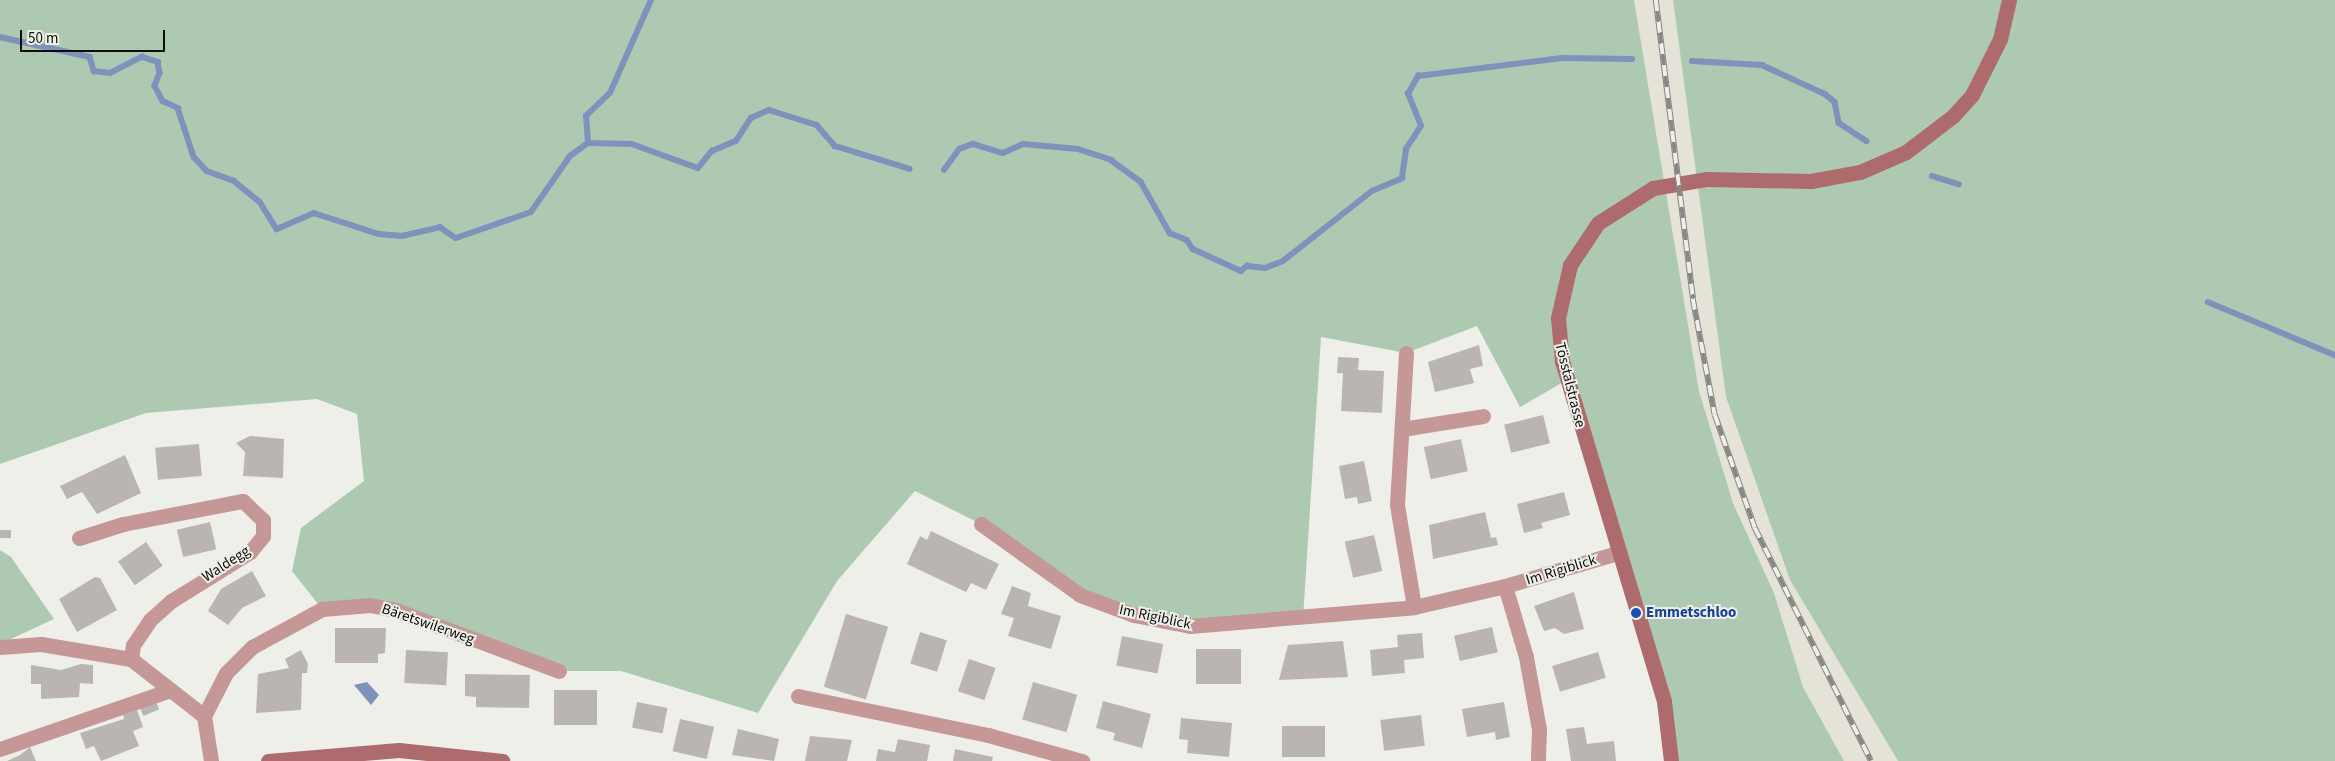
<!DOCTYPE html>
<html>
<head>
<meta charset="utf-8">
<style>
	body { margin:0 }
	#map { position:relative; width:2335px; height:761px; overflow:hidden; background:#efefea; font-family:"Source Sans 3",sans-serif }
	div>[style] { position:absolute }
	.built>* { inset:0; background:#e5e3d7 }
	.green>* { inset:0; background:#adc9b2 }
	.water>* { inset:0; background:#7e92bc }
	.stream>* { height:5.5px; margin:-2.75px; padding:0 2.75px; transform-origin:2.75px; border-radius:2.75px; background:#7e92bc }
	.building>* { inset:0; background:#bab5b3; transform-origin:0 0 }
	.minor>* { height:15px; margin:-7.5px; padding:0 7.5px; transform-origin:7.5px; border-radius:7.5px; background:#c69797 }
	.secondary>* { height:15px; margin:-7.5px; padding:0 7.5px; transform-origin:7.5px; border-radius:7.5px; background:#ae6b6d }
	.rail>* { height:5.5px; margin-top:-2.75px; transform-origin:0; background:repeating-linear-gradient(90deg,#efefea 0 11px,#888784 0 22px); box-sizing:border-box; border-block:1px solid #888784 }
	.dots>* { width:14px; height:14px; translate:-50% -50%; box-sizing:border-box; border:2px solid #efefea; border-radius:50% }
	span { translate:-50% -50%; white-space:nowrap; text-align:center; line-height:1.15; -webkit-text-stroke:4px #efefea; paint-order:stroke }
	.street-label { font-size:15px; color:#0e0d0c }
	.transit-label { font-size:15px; color:#164399; font-weight:700 }
	.left { translate:0 -50%; text-align:left }
	.scale { position:absolute; left:20px; top:30px; width:145px; height:22px; box-sizing:border-box; border:2px solid #0e0d0c; border-top:0; padding-left:6px; font-size:15px; line-height:18px; white-space:nowrap; color:#0e0d0c; -webkit-text-stroke:4px #efefea; paint-order:stroke }
</style>
</head>
<body>
<div id="map">
	<div class="built">
		<i style="clip-path:polygon(1634px 0,1673px 0,1726px 397px,1790px 580px,1898px 761px,1844px 761px,1803px 687px,1774px 593px,1733px 503px,1699px 391px)"></i>
	</div>
	<div class="green">
		<i style="clip-path:polygon(0 0,1634px 0,1699px 391px,1733px 503px,1774px 593px,1803px 687px,1844px 761px,1671px 761px,1664px 701px,1567px 380px,1520px 407px,1477px 326px,1406px 353px,1321px 337px,1303px 619px,1190px 626px,1080px 595px,981px 524px,915px 491px,837px 581px,758px 713px,621px 671px,559px 671px,396px 610px,322px 609px,292px 571px,301px 528px,364px 481px,357px 414px,317px 399px,146px 413px,0 464px)"></i>
		<i style="clip-path:polygon(1673px 0,2335px 0,2335px 761px,1898px 761px,1790px 580px,1726px 397px)"></i>
		<i style="clip-path:polygon(0 550px,11px 557px,54px 619px,0 644px)"></i>
	</div>
	<div class="water">
		<i style="clip-path:polygon(367px 682px,379px 695px,371px 705px,354px 685px)"></i>
	</div>
	<div class="stream">
		<i style="left:0;top:37px;width:92px;rotate:12.5deg"></i>
		<i style="left:90px;top:57px;width:15px;rotate:74deg"></i>
		<i style="left:94px;top:71px;width:16px;rotate:7deg"></i>
		<i style="left:110px;top:73px;width:36px;rotate:-27deg"></i>
		<i style="left:142px;top:57px;width:17px;rotate:17deg"></i>
		<i style="left:158px;top:62px;width:11px;rotate:80deg"></i>
		<i style="left:160px;top:73px;width:14px;rotate:111deg"></i>
		<i style="left:155px;top:86px;width:17px;rotate:62deg"></i>
		<i style="left:163px;top:101px;width:17px;rotate:25deg"></i>
		<i style="left:178px;top:108px;width:52px;rotate:71.9deg"></i>
		<i style="left:194px;top:157px;width:19px;rotate:47deg"></i>
		<i style="left:207px;top:171px;width:29px;rotate:20deg"></i>
		<i style="left:234px;top:181px;width:33px;rotate:39deg"></i>
		<i style="left:260px;top:202px;width:32px;rotate:58deg"></i>
		<i style="left:277px;top:229px;width:40px;rotate:-23.4deg"></i>
		<i style="left:314px;top:213px;width:68px;rotate:17.9deg"></i>
		<i style="left:379px;top:234px;width:23px;rotate:5deg"></i>
		<i style="left:402px;top:236px;width:39px;rotate:-13deg"></i>
		<i style="left:440px;top:227px;width:19px;rotate:35deg"></i>
		<i style="left:456px;top:238px;width:79px;rotate:-19.1deg"></i>
		<i style="left:531px;top:212px;width:68px;rotate:-55.1deg"></i>
		<i style="left:570px;top:156px;width:22px;rotate:-36deg"></i>
		<i style="left:588px;top:143px;width:44px;rotate:1.3deg"></i>
		<i style="left:632px;top:144px;width:70px;rotate:20deg"></i>
		<i style="left:698px;top:168px;width:22px;rotate:-51deg"></i>
		<i style="left:712px;top:151px;width:26px;rotate:-23deg"></i>
		<i style="left:736px;top:141px;width:27px;rotate:-57deg"></i>
		<i style="left:751px;top:118px;width:20px;rotate:-24deg"></i>
		<i style="left:769px;top:110px;width:50px;rotate:17.4deg"></i>
		<i style="left:817px;top:125px;width:28px;rotate:49deg"></i>
		<i style="left:835px;top:146px;width:78px;rotate:17deg"></i>
		<i style="left:1692px;top:61px;width:70px;rotate:3.3deg"></i>
		<i style="left:1762px;top:65px;width:69px;rotate:24.7deg"></i>
		<i style="left:1825px;top:94px;width:13px;rotate:39deg"></i>
		<i style="left:1835px;top:102px;width:21px;rotate:79deg"></i>
		<i style="left:1839px;top:123px;width:33px;rotate:33deg"></i>
		<i style="left:588px;top:143px;width:27px;rotate:-94deg"></i>
		<i style="left:586px;top:116px;width:33px;rotate:-44deg"></i>
		<i style="left:610px;top:93px;width:102px;rotate:-66.2deg"></i>
		<i style="left:944px;top:170px;width:26px;rotate:-54deg"></i>
		<i style="left:959px;top:149px;width:15px;rotate:-20deg"></i>
		<i style="left:973px;top:144px;width:31px;rotate:17deg"></i>
		<i style="left:1003px;top:153px;width:22px;rotate:-24deg"></i>
		<i style="left:1023px;top:144px;width:55px;rotate:5.2deg"></i>
		<i style="left:1078px;top:149px;width:35px;rotate:18deg"></i>
		<i style="left:1111px;top:160px;width:37px;rotate:36deg"></i>
		<i style="left:1141px;top:182px;width:59px;rotate:60.4deg"></i>
		<i style="left:1170px;top:233px;width:18px;rotate:22deg"></i>
		<i style="left:1187px;top:240px;width:11px;rotate:56deg"></i>
		<i style="left:1193px;top:249px;width:53px;rotate:24.6deg"></i>
		<i style="left:1241px;top:271px;width:8px;rotate:-40deg"></i>
		<i style="left:1247px;top:266px;width:18px;rotate:6deg"></i>
		<i style="left:1265px;top:268px;width:19px;rotate:-21deg"></i>
		<i style="left:1283px;top:261px;width:113px;rotate:-38.2deg"></i>
		<i style="left:1372px;top:191px;width:33px;rotate:-23deg"></i>
		<i style="left:1402px;top:178px;width:29px;rotate:-82deg"></i>
		<i style="left:1406px;top:149px;width:27px;rotate:-57deg"></i>
		<i style="left:1421px;top:126px;width:35px;rotate:-112deg"></i>
		<i style="left:1408px;top:94px;width:21px;rotate:-61deg"></i>
		<i style="left:1418px;top:76px;width:145px;rotate:-7.1deg"></i>
		<i style="left:1562px;top:58px;width:70px;rotate:0.8deg"></i>
		<i style="left:1932px;top:176px;width:28px;rotate:17deg"></i>
		<i style="left:2208px;top:302px;width:138px;rotate:22.7deg"></i>
	</div>
	<div class="building">
		<i style="clip-path:polygon(1479px 345px,1483px 366px,1470px 369px,1474px 383px,1435px 392px,1428px 362px)"></i>
		<i style="clip-path:polygon(1338px 357px,1359px 358px,1358px 370px,1384px 371px,1382px 413px,1341px 411px,1343px 373px,1337px 373px)"></i>
		<i style="left:1543px;top:415px;width:29px;height:40px;rotate:76deg"></i>
		<i style="clip-path:polygon(250px 436px,284px 439px,283px 478px,243px 476px,245px 452px,236px 443px)"></i>
		<i style="left:1461px;top:439px;width:33px;height:38px;rotate:78deg"></i>
		<i style="left:199px;top:444px;width:32px;height:44px;rotate:85deg"></i>
		<i style="clip-path:polygon(125px 455px,141px 493px,97px 514px,82px 492px,67px 499px,60px 486px)"></i>
		<i style="clip-path:polygon(1364px 461px,1372px 501px,1358px 504px,1357px 497px,1345px 499px,1339px 466px)"></i>
		<i style="clip-path:polygon(1564px 492px,1570px 515px,1541px 523px,1543px 528px,1524px 533px,1517px 504px)"></i>
		<i style="clip-path:polygon(1485px 512px,1491px 538px,1496px 537px,1498px 545px,1433px 559px,1429px 525px)"></i>
		<i style="left:210px;top:522px;width:28px;height:34px;rotate:77deg"></i>
		<i style="left:0;top:530px;width:11px;height:8px"></i>
		<i style="clip-path:polygon(931px 531px,999px 564px,986px 590px,971px 583px,966px 592px,907px 564px,920px 536px,927px 540px)"></i>
		<i style="left:1374px;top:535px;width:37px;height:30px;rotate:77deg"></i>
		<i style="left:146px;top:542px;width:29px;height:34px;rotate:55deg"></i>
		<i style="clip-path:polygon(252px 571px,266px 596px,242px 608px,228px 625px,208px 611px,221px 589px)"></i>
		<i style="clip-path:polygon(95px 577px,100px 578px,117px 610px,77px 632px,59px 599px)"></i>
		<i style="clip-path:polygon(1012px 586px,1031px 593px,1028px 606px,1061px 616px,1051px 649px,1008px 636px,1014px 618px,1001px 614px)"></i>
		<i style="clip-path:polygon(1574px 592px,1584px 629px,1564px 634px,1555px 628px,1544px 631px,1534px 606px)"></i>
		<i style="left:846px;top:614px;width:44px;height:76px;rotate:17deg"></i>
		<i style="left:1492px;top:627px;width:26px;height:39px;rotate:77deg"></i>
		<i style="clip-path:polygon(335px 628px,386px 628px,385px 653px,378px 654px,378px 663px,335px 663px)"></i>
		<i style="left:920px;top:632px;width:28px;height:33px;rotate:17deg"></i>
		<i style="clip-path:polygon(1422px 633px,1424px 658px,1404px 660px,1405px 673px,1372px 676px,1370px 650px,1398px 647px,1397px 635px)"></i>
		<i style="left:1122px;top:636px;width:42px;height:30px;rotate:11deg"></i>
		<i style="clip-path:polygon(1343px 641px,1348px 677px,1279px 680px,1288px 645px)"></i>
		<i style="left:1196px;top:649px;width:45px;height:35px"></i>
		<i style="clip-path:polygon(301px 650px,308px 664px,307px 673px,302px 673px,301px 710px,256px 713px,258px 674px,289px 668px,285px 659px)"></i>
		<i style="left:406px;top:650px;width:42px;height:33px;rotate:3deg"></i>
		<i style="left:1598px;top:652px;width:27px;height:48px;rotate:73deg"></i>
		<i style="left:969px;top:659px;width:28px;height:34px;rotate:19deg"></i>
		<i style="clip-path:polygon(81px 664px,93px 665px,93px 684px,80px 683px,79px 697px,41px 699px,41px 684px,31px 684px,31px 665px,61px 670px)"></i>
		<i style="clip-path:polygon(465px 674px,530px 675px,529px 708px,476px 707px,476px 697px,465px 696px)"></i>
		<i style="left:1033px;top:682px;width:46px;height:39px;rotate:16deg"></i>
		<i style="left:554px;top:690px;width:43px;height:35px"></i>
		<i style="clip-path:polygon(1103px 701px,1151px 714px,1142px 748px,1113px 740px,1115px 733px,1096px 728px)"></i>
		<i style="left:156px;top:702px;width:8px;height:17px;rotate:67deg"></i>
		<i style="left:637px;top:702px;width:31px;height:26px;rotate:11deg"></i>
		<i style="clip-path:polygon(1504px 702px,1510px 737px,1496px 740px,1495px 732px,1467px 737px,1462px 709px)"></i>
		<i style="clip-path:polygon(137px 710px,143px 727px,133px 731px,139px 746px,101px 761px,94px 746px,86px 749px,80px 733px,124px 719px,123px 715px)"></i>
		<i style="left:1421px;top:715px;width:31px;height:41px;rotate:83deg"></i>
		<i style="clip-path:polygon(1181px 718px,1232px 723px,1229px 757px,1187px 753px,1188px 740px,1179px 739px)"></i>
		<i style="left:680px;top:719px;width:35px;height:33px;rotate:13deg"></i>
		<i style="left:1282px;top:726px;width:43px;height:31px"></i>
		<i style="clip-path:polygon(1584px 727px,1587px 744px,1614px 741px,1616px 761px,1571px 761px,1566px 729px)"></i>
		<i style="clip-path:polygon(738px 729px,779px 739px,774px 761px,732px 755px)"></i>
		<i style="clip-path:polygon(810px 736px,852px 740px,847px 761px,805px 761px)"></i>
		<i style="clip-path:polygon(898px 739px,930px 745px,927px 761px,876px 761px,878px 749px,895px 752px)"></i>
		<i style="clip-path:polygon(30px 747px,36px 761px,7px 761px,20px 755px)"></i>
		<i style="clip-path:polygon(955px 749px,993px 757px,992px 761px,953px 761px)"></i>
	</div>
	<div class="minor">
		<i style="left:1406px;top:353px;width:152px;rotate:93.4deg"></i>
		<i style="left:1397px;top:505px;width:103px;rotate:80.5deg"></i>
		<i style="left:1402px;top:429px;width:82px;rotate:-9.1deg"></i>
		<i style="left:981px;top:524px;width:122px;rotate:35.6deg"></i>
		<i style="left:1080px;top:595px;width:58px;rotate:20.3deg"></i>
		<i style="left:1134px;top:615px;width:57px;rotate:11.1deg"></i>
		<i style="left:1190px;top:626px;width:225px;rotate:-4.8deg"></i>
		<i style="left:1414px;top:607px;width:93px;rotate:-13deg"></i>
		<i style="left:1505px;top:586px;width:117px;rotate:-16.4deg"></i>
		<i style="left:79px;top:538px;width:46px;rotate:-17.7deg"></i>
		<i style="left:123px;top:524px;width:122px;rotate:-10.9deg"></i>
		<i style="left:243px;top:501px;width:28px;rotate:44deg"></i>
		<i style="left:263px;top:520px;width:16px;rotate:90deg"></i>
		<i style="left:263px;top:536px;width:21px;rotate:129deg"></i>
		<i style="left:250px;top:552px;width:93px;rotate:148.2deg"></i>
		<i style="left:171px;top:601px;width:28px;rotate:138deg"></i>
		<i style="left:150px;top:620px;width:30px;rotate:124deg"></i>
		<i style="left:133px;top:645px;width:14px;rotate:98deg"></i>
		<i style="left:1505px;top:586px;width:74px;rotate:73.5deg"></i>
		<i style="left:1526px;top:657px;width:73px;rotate:79.8deg"></i>
		<i style="left:1539px;top:729px;width:32px;rotate:92deg"></i>
		<i style="left:0;top:647px;width:41px;rotate:-4.2deg"></i>
		<i style="left:41px;top:644px;width:91px;rotate:9.5deg"></i>
		<i style="left:131px;top:659px;width:93px;rotate:38deg"></i>
		<i style="left:798px;top:696px;width:194px;rotate:11.6deg"></i>
		<i style="left:988px;top:735px;width:98px;rotate:15.5deg"></i>
		<i style="left:0;top:749px;width:180px;rotate:-19.1deg"></i>
		<i style="left:211px;top:761px;width:46px;rotate:-98.8deg"></i>
		<i style="left:204px;top:716px;width:48px;rotate:-62.9deg"></i>
		<i style="left:226px;top:673px;width:37px;rotate:-45deg"></i>
		<i style="left:252px;top:647px;width:80px;rotate:-28.5deg"></i>
		<i style="left:322px;top:609px;width:48px;rotate:-4.8deg"></i>
		<i style="left:370px;top:605px;width:26px;rotate:11deg"></i>
		<i style="left:396px;top:610px;width:174px;rotate:20.5deg"></i>
	</div>
	<div class="secondary">
		<i style="left:268px;top:761px;width:131px;rotate:-4.8deg"></i>
		<i style="left:399px;top:750px;width:104px;rotate:6.1deg"></i>
		<i style="left:1671px;top:761px;width:60px;rotate:-96.7deg"></i>
		<i style="left:1664px;top:701px;width:354px;rotate:-106.7deg"></i>
		<i style="left:1562px;top:362px;width:44px;rotate:-95.2deg"></i>
		<i style="left:1558px;top:318px;width:54px;rotate:-77.2deg"></i>
		<i style="left:1570px;top:265px;width:50px;rotate:-56.3deg"></i>
		<i style="left:1598px;top:223px;width:65px;rotate:-32.5deg"></i>
		<i style="left:1653px;top:188px;width:55px;rotate:-9.5deg"></i>
		<i style="left:1707px;top:179px;width:104px;rotate:1.1deg"></i>
		<i style="left:1811px;top:181px;width:50px;rotate:-10.4deg"></i>
		<i style="left:1860px;top:172px;width:50px;rotate:-23.5deg"></i>
		<i style="left:1906px;top:152px;width:59px;rotate:-37.5deg"></i>
		<i style="left:1953px;top:116px;width:28px;rotate:-48deg"></i>
		<i style="left:1972px;top:95px;width:63px;rotate:-63.4deg"></i>
		<i style="left:2000px;top:39px;width:40px;rotate:-77deg"></i>
	</div>
	<div class="rail">
		<i style="left:1656px;top:0;width:301px;rotate:82.9deg"></i>
		<i style="left:1693px;top:299px;width:118px;rotate:79.3deg"></i>
		<i style="left:1715px;top:415px;width:120px;rotate:70.5deg"></i>
		<i style="left:1755px;top:528px;width:260px;rotate:63.5deg"></i>
	</div>
	<div class="dots">
		<i style="left:1636px;top:613px;background:#1a4fb4"></i>
	</div>
	<div class="street-label">
		<span style="left:1570px;top:385px;rotate:76deg">Tösstalstrasse</span>
		<span style="left:226px;top:564px;rotate:-33deg">Waldegg</span>
		<span style="left:1561px;top:570px;rotate:-17deg">Im Rigiblick</span>
		<span style="left:1155px;top:617px;rotate:12deg">Im Rigiblick</span>
		<span style="left:428px;top:624px;rotate:19deg">Bäretswilerweg</span>
	</div>
	<div class="transit-label">
		<span class="left" style="left:1646px;top:613px">Emmetschloo</span>
	</div>
	<div class="scale">50 m</div>
</div>
</body>
</html>
